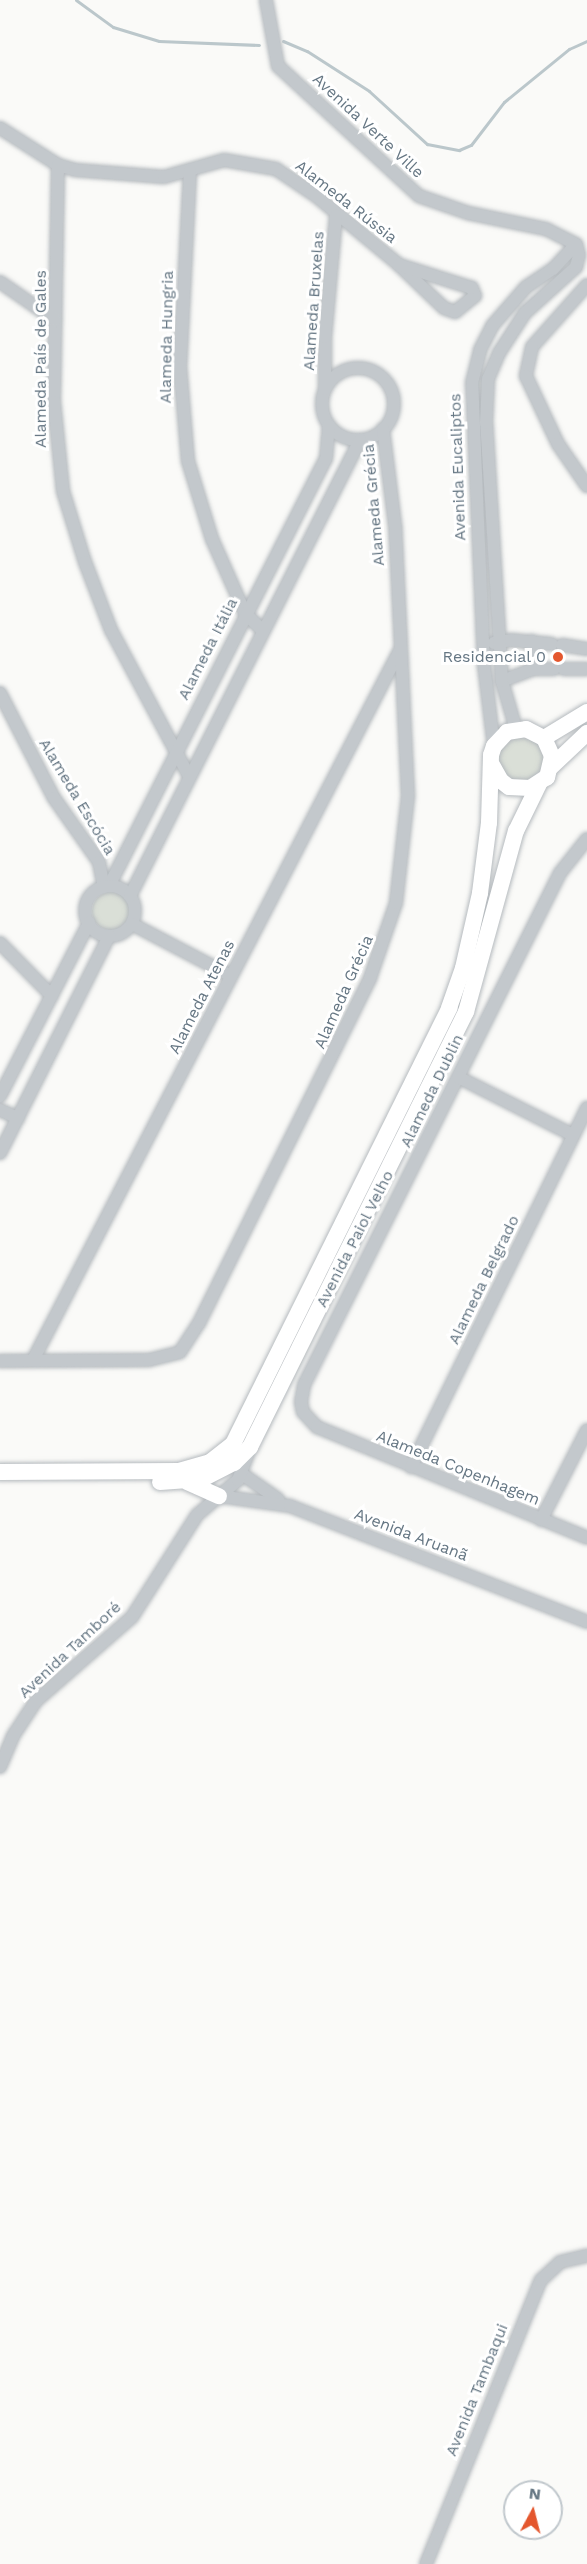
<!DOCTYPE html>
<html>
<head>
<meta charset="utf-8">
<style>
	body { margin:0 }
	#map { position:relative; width:587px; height:2564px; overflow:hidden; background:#fafaf8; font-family:"Work Sans",sans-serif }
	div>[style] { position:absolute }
	.green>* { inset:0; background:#dadfd7 }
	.round { border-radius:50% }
	.stream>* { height:3px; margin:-1.5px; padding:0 1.5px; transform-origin:1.5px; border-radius:1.5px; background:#bbc7cb }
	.roads { filter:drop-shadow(0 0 2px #b5babe) drop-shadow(0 0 2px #b5babe) }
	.minor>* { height:12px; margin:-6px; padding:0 6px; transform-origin:6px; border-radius:6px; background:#c3c8cc }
	.minor>.ring { margin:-6px; padding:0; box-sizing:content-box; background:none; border:12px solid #c3c8cc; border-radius:50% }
	.major>* { height:16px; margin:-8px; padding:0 8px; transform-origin:8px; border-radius:8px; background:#fff }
	.dots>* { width:16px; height:16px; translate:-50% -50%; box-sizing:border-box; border:3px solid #fff; border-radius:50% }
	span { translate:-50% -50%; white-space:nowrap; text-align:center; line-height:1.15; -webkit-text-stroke:6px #fff; paint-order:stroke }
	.street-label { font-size:16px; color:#657683 }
	.poi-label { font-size:16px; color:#657683 }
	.right { translate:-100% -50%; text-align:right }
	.north { position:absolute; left:503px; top:2480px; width:60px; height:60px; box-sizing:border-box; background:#fff; border:2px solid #c1c8cd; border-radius:50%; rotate:7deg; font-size:16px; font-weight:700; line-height:24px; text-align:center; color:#657683 }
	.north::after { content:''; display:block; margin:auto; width:21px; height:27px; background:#e4572e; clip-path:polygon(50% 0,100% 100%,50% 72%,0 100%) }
</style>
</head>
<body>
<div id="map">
	<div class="green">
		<i class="round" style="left:498px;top:735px;width:46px;height:46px"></i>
		<i class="round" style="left:92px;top:892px;width:38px;height:38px"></i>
	</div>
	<div class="stream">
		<i style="left:76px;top:0;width:46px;rotate:36.1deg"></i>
		<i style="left:113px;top:27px;width:48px;rotate:16.9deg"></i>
		<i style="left:159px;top:41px;width:100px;rotate:2.3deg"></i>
		<i style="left:283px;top:41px;width:26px;rotate:23deg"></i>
		<i style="left:307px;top:51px;width:74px;rotate:32.8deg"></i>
		<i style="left:369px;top:91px;width:79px;rotate:42.4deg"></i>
		<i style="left:427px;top:144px;width:33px;rotate:11deg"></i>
		<i style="left:459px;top:150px;width:13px;rotate:-23deg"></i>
		<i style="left:471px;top:145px;width:54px;rotate:-52.5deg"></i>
		<i style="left:504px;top:102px;width:84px;rotate:-39.2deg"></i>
		<i style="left:569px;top:49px;width:20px;rotate:-24deg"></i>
	</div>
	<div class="roads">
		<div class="minor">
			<i style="left:266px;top:0;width:67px;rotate:79.7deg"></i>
			<i style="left:278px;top:66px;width:192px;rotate:42.7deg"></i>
			<i style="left:419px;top:196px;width:52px;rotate:19.1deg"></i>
			<i style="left:468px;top:213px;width:80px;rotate:11.6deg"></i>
			<i style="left:546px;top:229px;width:34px;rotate:27deg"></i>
			<i style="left:0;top:128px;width:69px;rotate:32.5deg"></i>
			<i style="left:58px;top:165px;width:18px;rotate:16deg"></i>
			<i style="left:75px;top:170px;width:89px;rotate:4.5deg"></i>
			<i style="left:164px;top:177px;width:62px;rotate:-15.8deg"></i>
			<i style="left:224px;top:160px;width:53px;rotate:9.8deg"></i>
			<i style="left:276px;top:169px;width:48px;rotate:34deg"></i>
			<i style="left:316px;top:196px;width:108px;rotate:39.7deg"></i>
			<i style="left:399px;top:265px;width:62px;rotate:43.7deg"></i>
			<i style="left:444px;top:308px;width:12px;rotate:20deg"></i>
			<i style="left:455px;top:312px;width:26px;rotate:-39deg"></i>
			<i style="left:475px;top:296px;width:9px;rotate:-111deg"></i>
			<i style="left:472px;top:288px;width:77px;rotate:-162.5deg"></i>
			<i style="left:58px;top:165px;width:237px;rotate:91deg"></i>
			<i style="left:54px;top:402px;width:89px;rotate:84.2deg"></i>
			<i style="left:63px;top:491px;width:74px;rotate:72.8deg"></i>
			<i style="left:85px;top:562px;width:73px;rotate:69.1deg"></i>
			<i style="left:111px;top:630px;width:166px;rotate:61.9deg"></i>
			<i style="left:190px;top:171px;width:195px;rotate:92.9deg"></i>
			<i style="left:180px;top:366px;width:95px;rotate:85.2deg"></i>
			<i style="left:188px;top:461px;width:82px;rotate:72.9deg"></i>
			<i style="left:212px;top:539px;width:81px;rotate:66deg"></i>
			<i style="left:245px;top:613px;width:24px;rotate:45deg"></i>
			<i style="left:0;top:282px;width:67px;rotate:34.6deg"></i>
			<i style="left:587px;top:285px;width:83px;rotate:131.6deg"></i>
			<i style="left:532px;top:347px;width:30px;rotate:102deg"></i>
			<i style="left:526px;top:376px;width:75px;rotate:64.8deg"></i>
			<i style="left:558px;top:444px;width:51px;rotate:55.4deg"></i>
			<i class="ring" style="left:322px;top:368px;width:60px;height:60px"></i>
			<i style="left:325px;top:389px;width:52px;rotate:-90deg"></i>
			<i style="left:325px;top:337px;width:122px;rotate:-84.8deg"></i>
			<i style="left:532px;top:641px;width:28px;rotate:86deg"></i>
			<i style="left:494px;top:643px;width:17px;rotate:-10deg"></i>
			<i style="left:511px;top:640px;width:41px;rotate:5.6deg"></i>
			<i style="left:562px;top:645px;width:25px;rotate:9deg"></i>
			<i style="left:564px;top:669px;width:23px"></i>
			<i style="left:502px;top:681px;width:34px;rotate:-21deg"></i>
			<i style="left:534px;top:669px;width:20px"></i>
			<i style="left:0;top:693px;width:118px;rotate:62.8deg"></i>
			<i style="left:54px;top:798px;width:78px;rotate:54.9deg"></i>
			<i style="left:99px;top:862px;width:25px;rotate:79deg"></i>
			<i style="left:516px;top:729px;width:50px;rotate:-106.3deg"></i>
			<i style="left:502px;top:681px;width:258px;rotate:-93.5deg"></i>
			<i style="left:486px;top:423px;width:44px;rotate:-87.4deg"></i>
			<i style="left:488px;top:379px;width:28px;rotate:-67deg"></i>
			<i style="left:499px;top:353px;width:48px;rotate:-57deg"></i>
			<i style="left:525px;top:313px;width:69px;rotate:-42deg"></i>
			<i style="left:576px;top:267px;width:12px;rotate:-76deg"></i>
			<i style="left:579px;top:255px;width:11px;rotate:-105deg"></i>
			<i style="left:494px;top:746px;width:83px;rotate:-97deg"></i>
			<i style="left:484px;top:664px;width:281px;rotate:-92.4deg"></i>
			<i style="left:472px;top:383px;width:34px;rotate:-76deg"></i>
			<i style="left:480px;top:350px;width:27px;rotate:-63deg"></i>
			<i style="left:492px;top:326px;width:52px;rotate:-48.9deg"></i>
			<i style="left:526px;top:287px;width:32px;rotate:-34deg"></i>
			<i style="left:553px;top:269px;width:34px;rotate:-47deg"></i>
			<i style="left:587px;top:839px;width:43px;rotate:128.5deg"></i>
			<i style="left:560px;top:873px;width:572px;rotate:116.57deg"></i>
			<i style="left:304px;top:1385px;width:17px;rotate:100deg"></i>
			<i style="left:301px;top:1402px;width:10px;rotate:79deg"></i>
			<i style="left:303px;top:1412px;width:21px;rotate:47deg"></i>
			<i style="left:317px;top:1427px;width:292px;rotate:22.3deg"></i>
			<i style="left:109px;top:886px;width:479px;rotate:-63.1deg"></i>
			<i style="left:326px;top:459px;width:34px;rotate:-85deg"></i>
			<i class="ring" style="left:85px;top:886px;width:38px;height:38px"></i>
			<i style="left:130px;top:896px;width:511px;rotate:-63.23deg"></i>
			<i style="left:132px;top:924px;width:112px;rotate:27.7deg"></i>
			<i style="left:0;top:943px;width:74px;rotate:45.5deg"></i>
			<i style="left:458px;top:1077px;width:129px;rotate:26.8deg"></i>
			<i style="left:0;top:1096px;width:195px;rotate:-62.8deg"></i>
			<i style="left:0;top:1110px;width:20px;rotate:24deg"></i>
			<i style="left:0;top:1153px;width:243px;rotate:-63.3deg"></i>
			<i style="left:33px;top:1360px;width:799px;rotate:-62.67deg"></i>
			<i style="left:0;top:1361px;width:149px;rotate:-0.4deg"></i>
			<i style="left:149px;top:1360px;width:32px;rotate:-14deg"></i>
			<i style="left:180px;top:1352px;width:35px;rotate:-57deg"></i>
			<i style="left:199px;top:1323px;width:385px;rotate:-63.6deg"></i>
			<i style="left:370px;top:978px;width:79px;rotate:-70.9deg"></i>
			<i style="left:396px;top:903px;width:108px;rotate:-83.6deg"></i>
			<i style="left:408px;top:796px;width:271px;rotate:-92.7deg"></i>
			<i style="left:395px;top:525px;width:97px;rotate:-97.1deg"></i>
			<i style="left:411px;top:1467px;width:400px;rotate:-63.9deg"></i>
			<i style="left:242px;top:1474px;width:44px;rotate:34.8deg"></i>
			<i style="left:219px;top:1496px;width:72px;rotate:8deg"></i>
			<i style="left:290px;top:1506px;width:319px;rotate:21.3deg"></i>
			<i style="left:541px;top:1520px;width:101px;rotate:-62.9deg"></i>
			<i style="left:0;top:1767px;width:34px;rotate:-67deg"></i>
			<i style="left:13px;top:1736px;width:42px;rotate:-56.7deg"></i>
			<i style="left:36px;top:1701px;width:128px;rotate:-41.2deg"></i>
			<i style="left:132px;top:1617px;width:121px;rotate:-57.5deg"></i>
			<i style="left:197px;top:1515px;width:54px;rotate:-40.5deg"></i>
			<i style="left:238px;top:1480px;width:34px;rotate:-69deg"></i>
			<i style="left:426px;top:2564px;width:306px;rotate:-68deg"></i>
			<i style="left:541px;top:2280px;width:26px;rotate:-43deg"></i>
			<i style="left:560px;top:2262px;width:28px;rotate:-13deg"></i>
		</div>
		<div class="major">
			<i style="left:544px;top:738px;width:50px;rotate:-31.2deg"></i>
			<i style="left:551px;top:767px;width:50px;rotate:-43.4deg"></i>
			<i style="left:0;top:1472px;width:179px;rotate:-0.3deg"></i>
			<i style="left:179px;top:1471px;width:32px;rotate:-16deg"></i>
			<i style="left:210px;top:1462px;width:29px;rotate:-38deg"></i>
			<i style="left:233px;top:1444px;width:487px;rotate:-63.6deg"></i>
			<i style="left:449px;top:1008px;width:42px;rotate:-70.7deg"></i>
			<i style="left:463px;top:968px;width:77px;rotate:-77.2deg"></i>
			<i style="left:480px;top:893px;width:71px;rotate:-82.7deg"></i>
			<i style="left:489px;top:823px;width:68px;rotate:-88.3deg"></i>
			<i style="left:491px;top:755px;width:9px;rotate:-72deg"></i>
			<i style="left:494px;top:746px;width:19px;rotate:-47deg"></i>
			<i style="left:507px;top:732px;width:19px;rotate:-9deg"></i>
			<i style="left:526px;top:729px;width:20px;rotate:27deg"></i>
			<i style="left:544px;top:738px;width:20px;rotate:66deg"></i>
			<i style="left:552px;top:756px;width:22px;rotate:103deg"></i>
			<i style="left:547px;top:777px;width:20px;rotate:147deg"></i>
			<i style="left:530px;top:788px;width:21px;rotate:-177deg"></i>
			<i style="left:509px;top:787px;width:10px;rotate:-143deg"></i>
			<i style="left:501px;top:781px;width:18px;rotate:-119deg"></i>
			<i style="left:160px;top:1482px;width:42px;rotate:-4.1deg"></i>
			<i style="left:202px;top:1479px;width:36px;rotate:-27deg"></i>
			<i style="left:234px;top:1463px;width:23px;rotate:-45deg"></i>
			<i style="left:250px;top:1447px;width:486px;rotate:-63.6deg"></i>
			<i style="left:466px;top:1012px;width:188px;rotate:-74.6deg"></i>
			<i style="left:516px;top:831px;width:52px;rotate:-63.9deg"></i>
			<i style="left:187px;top:1482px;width:35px;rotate:24deg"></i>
		</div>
	</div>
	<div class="dots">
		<i style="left:558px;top:657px;background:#e4572e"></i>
	</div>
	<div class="street-label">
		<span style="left:368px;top:126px;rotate:43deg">Avenida Verte Ville</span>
		<span style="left:346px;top:202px;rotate:38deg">Alameda Rússia</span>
		<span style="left:314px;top:301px;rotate:-86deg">Alameda Bruxelas</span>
		<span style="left:167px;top:337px;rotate:-89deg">Alameda Hungria</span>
		<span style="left:41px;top:359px;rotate:-90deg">Alameda País de Gales</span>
		<span style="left:458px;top:467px;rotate:-92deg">Avenida Eucaliptos</span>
		<span style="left:374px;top:505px;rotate:-95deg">Alameda Grécia</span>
		<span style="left:208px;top:649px;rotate:-63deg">Alameda Itália</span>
		<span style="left:77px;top:797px;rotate:59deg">Alameda Escócia</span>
		<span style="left:344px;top:992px;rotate:-66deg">Alameda Grécia</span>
		<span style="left:202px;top:997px;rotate:-63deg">Alameda Atenas</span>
		<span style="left:432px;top:1091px;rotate:-64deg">Alameda Dublin</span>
		<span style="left:355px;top:1239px;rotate:-63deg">Avenida Paiol Velho</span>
		<span style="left:484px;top:1280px;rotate:-64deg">Alameda Belgrado</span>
		<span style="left:458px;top:1468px;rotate:22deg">Alameda Copenhagem</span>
		<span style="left:411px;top:1535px;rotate:21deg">Avenida Aruanã</span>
		<span style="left:70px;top:1650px;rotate:-43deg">Avenida Tamboré</span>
		<span style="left:477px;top:2390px;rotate:-68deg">Avenida Tambaqui</span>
	</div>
	<div class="poi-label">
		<span class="right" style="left:546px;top:657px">Residencial 0</span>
	</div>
	<div class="north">N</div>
</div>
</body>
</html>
